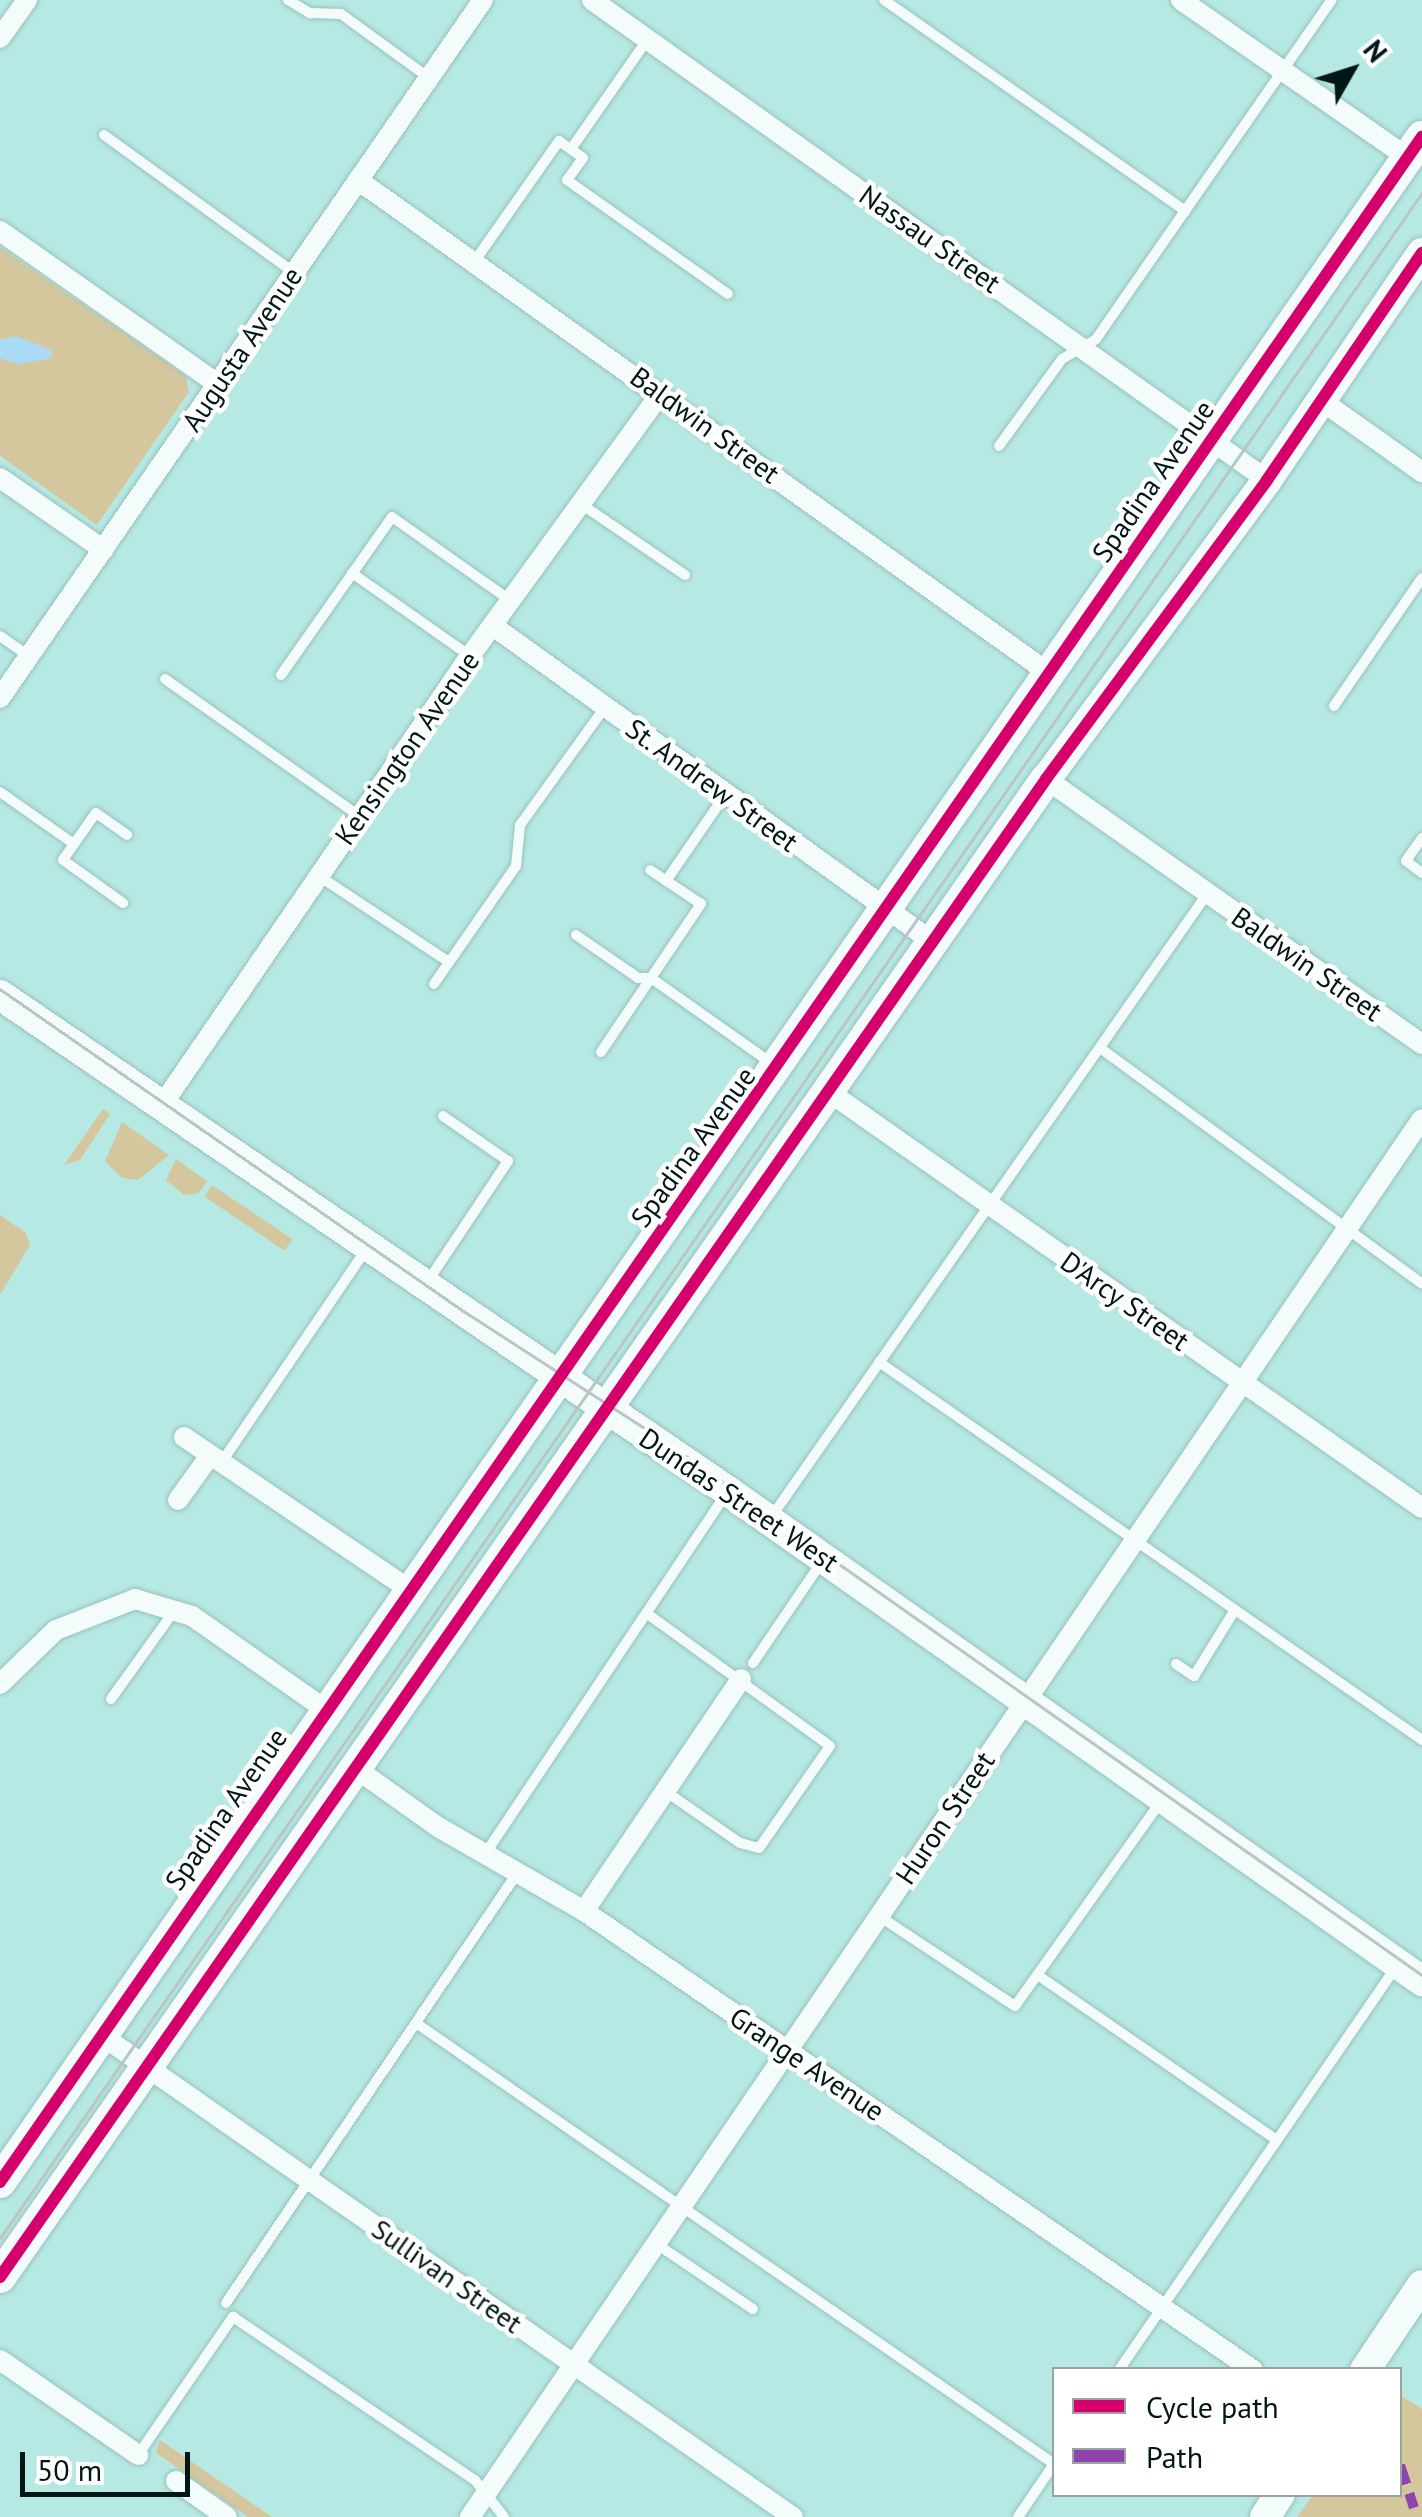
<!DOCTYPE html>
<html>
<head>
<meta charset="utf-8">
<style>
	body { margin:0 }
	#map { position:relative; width:1422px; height:2517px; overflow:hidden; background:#b7e9e4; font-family:"PT Sans",sans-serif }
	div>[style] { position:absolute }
	.green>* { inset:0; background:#d4c79e; transform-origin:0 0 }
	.water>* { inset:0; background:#abdaf6 }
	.roads { filter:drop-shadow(0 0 2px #98c1bd) drop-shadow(0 0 2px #98c1bd) }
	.lane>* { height:10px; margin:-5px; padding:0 5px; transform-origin:5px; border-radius:5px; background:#f4fcfb }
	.street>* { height:20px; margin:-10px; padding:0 10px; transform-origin:10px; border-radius:10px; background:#f4fcfb }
	.secondary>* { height:30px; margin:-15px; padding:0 15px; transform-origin:15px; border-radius:15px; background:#f4fcfb }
	.primary>* { height:32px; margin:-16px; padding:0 16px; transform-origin:16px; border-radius:16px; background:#f4fcfb }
	.tram>* { height:2.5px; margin:-1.25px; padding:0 1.25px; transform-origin:1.25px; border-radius:1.25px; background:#b8c6c5 }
	.quiet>* { height:10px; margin-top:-5px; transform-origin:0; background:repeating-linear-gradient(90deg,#8e44ad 0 20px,transparent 0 30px) }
	.cycleway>* { height:12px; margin:-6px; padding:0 6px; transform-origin:6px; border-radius:6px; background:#d6006c }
	span { translate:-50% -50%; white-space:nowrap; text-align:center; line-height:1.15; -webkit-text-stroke:9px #fff; paint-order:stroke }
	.street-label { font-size:28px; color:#001815 }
	.legend { position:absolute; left:1052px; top:2367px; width:350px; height:130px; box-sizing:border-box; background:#fff; border:2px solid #99a3a1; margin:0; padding:12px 18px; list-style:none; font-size:30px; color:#001815 }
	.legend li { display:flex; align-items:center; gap:20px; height:50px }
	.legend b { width:50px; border:2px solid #99a3a1 }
	.north { position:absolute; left:1302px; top:20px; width:100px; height:100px; -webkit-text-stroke:8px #fff; paint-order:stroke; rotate:51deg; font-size:28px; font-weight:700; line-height:40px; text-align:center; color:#001815 }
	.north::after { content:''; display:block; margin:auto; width:35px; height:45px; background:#001815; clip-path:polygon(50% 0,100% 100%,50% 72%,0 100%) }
	.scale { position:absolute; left:20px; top:2452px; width:170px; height:45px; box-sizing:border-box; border:5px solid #001815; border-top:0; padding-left:12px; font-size:30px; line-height:35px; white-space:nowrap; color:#001815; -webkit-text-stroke:8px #fff; paint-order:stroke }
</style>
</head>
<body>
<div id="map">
	<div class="green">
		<i style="clip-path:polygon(0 247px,186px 376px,189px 392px,97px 525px,0 456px)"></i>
		<i style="clip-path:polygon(103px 1109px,110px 1114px,80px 1160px,64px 1165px)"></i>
		<i style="clip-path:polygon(122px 1122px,169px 1155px,138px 1180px,122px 1178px,105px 1161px)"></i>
		<i style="clip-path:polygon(176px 1159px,207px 1181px,199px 1193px,184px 1195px,166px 1180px)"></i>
		<i style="left:212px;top:1185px;width:97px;height:14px;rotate:34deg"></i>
		<i style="clip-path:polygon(0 1215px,26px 1233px,30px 1245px,0 1295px)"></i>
		<i style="clip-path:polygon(1400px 2395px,1422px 2409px,1422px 2517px,1297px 2517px,1313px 2495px,1400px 2494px)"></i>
		<i style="clip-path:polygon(160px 2440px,272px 2517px,248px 2517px,156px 2453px)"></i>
	</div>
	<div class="water">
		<i style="clip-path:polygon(16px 336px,51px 350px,52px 358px,18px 364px,0 358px,0 340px)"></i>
	</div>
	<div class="roads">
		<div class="lane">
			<i style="left:288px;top:0;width:26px;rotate:31deg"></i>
			<i style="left:310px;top:13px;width:31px;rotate:2deg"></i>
			<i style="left:341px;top:14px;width:109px;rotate:36deg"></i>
			<i style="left:884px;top:0;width:368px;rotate:35deg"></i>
			<i style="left:104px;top:135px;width:233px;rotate:35.9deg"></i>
			<i style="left:571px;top:149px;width:133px;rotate:-55.1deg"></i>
			<i style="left:474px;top:262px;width:148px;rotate:-54.9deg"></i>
			<i style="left:559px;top:141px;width:29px;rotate:35deg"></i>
			<i style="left:583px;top:158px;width:27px;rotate:126deg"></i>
			<i style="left:567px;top:180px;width:197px;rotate:35.3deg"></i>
			<i style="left:999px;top:446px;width:107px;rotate:-54.1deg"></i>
			<i style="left:1062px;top:359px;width:39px;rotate:-30deg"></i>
			<i style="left:1096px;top:339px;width:413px;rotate:-55.2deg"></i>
			<i style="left:581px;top:504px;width:126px;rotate:34.3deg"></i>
			<i style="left:352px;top:573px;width:144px;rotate:35.1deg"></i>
			<i style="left:0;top:636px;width:35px;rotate:35deg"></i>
			<i style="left:281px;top:675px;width:193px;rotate:-54.9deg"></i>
			<i style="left:392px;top:517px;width:146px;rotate:35.2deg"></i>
			<i style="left:165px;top:679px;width:237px;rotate:35.2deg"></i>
			<i style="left:1334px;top:706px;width:155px;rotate:-55.5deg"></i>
			<i style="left:0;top:792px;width:90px;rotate:35.1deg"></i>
			<i style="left:74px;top:844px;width:19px;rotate:125deg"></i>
			<i style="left:63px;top:860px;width:74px;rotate:35.6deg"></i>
			<i style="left:1422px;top:838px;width:28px;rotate:125deg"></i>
			<i style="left:1406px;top:861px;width:20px;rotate:37deg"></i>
			<i style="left:74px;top:844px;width:38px;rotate:-55deg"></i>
			<i style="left:96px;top:813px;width:38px;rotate:35deg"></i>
			<i style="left:319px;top:876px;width:156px;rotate:33.5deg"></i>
			<i style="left:666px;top:881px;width:104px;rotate:-55.5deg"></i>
			<i style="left:576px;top:935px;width:75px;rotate:34.7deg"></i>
			<i style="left:638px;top:978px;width:13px"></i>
			<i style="left:651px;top:978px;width:147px;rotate:35.3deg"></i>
			<i style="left:434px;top:984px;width:144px;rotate:-55.2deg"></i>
			<i style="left:516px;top:866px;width:41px;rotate:-84.4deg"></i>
			<i style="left:520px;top:825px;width:145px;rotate:-54.2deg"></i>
			<i style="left:1100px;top:1048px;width:399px;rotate:36.2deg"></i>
			<i style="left:601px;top:1052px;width:179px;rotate:-56deg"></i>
			<i style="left:701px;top:904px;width:61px;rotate:-146.3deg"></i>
			<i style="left:426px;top:1284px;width:148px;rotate:-56.3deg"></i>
			<i style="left:508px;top:1161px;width:79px;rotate:-145.3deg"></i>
			<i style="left:879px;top:1362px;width:662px;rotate:34.84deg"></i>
			<i style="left:221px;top:1463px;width:258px;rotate:-55.8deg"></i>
			<i style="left:772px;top:1516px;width:759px;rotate:-55.03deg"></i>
			<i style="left:649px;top:1615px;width:223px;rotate:35.9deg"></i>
			<i style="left:830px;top:1746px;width:124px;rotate:124.8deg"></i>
			<i style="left:759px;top:1848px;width:20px;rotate:-165deg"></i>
			<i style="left:740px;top:1843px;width:91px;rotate:-145.3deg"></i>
			<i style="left:753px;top:1663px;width:125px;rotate:-55.8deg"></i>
			<i style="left:1176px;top:1664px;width:22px;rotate:34deg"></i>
			<i style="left:1194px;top:1676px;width:78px;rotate:-58.2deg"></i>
			<i style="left:111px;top:1699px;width:110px;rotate:-54.3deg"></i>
			<i style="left:485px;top:1854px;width:432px;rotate:-56.2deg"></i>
			<i style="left:879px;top:1916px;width:163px;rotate:33.5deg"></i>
			<i style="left:1015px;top:2006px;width:249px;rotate:-54.5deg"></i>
			<i style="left:1039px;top:1976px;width:289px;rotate:34.6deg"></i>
			<i style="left:416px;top:2023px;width:776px;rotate:34.65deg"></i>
			<i style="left:655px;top:2243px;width:118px;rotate:34deg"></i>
			<i style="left:226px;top:2303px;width:517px;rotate:-55.88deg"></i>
			<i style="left:1119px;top:2370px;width:491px;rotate:-55.5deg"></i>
			<i style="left:138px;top:2455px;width:168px;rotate:-55.5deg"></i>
			<i style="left:233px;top:2317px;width:292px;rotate:34deg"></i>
			<i style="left:475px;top:2480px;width:47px;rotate:51.9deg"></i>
			<i style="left:1018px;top:2517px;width:64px;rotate:-55.8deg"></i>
		</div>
		<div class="street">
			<i style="left:592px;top:0;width:828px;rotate:35.42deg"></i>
			<i style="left:1181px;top:0;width:277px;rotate:34.8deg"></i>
			<i style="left:0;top:38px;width:47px;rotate:-54.6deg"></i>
			<i style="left:358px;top:180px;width:850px;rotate:35.52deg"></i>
			<i style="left:0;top:231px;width:266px;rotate:35.1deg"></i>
			<i style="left:1322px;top:401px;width:123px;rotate:35.4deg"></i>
			<i style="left:0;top:478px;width:126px;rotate:34.7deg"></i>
			<i style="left:493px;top:626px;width:542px;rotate:35.69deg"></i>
			<i style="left:0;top:698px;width:849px;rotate:-55.32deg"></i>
			<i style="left:1046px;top:779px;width:460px;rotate:35.2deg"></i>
			<i style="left:829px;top:1092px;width:724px;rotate:35.05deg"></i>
			<i style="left:160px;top:1108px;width:548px;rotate:-55.56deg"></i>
			<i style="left:470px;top:656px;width:325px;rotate:-54deg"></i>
			<i style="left:184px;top:1437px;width:273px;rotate:34.1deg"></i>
			<i style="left:178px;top:1500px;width:53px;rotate:-54.2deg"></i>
			<i style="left:0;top:1684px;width:78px;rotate:-44deg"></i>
			<i style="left:56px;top:1630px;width:85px;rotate:-21.4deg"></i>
			<i style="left:135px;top:1599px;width:59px;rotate:16.6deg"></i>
			<i style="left:192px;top:1616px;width:164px;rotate:35deg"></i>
			<i style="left:355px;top:1768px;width:102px;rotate:35.4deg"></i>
			<i style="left:438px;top:1827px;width:168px;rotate:29.9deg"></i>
			<i style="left:584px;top:1911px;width:811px;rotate:34.45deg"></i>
			<i style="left:584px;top:1911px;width:280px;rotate:-55.9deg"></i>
			<i style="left:101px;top:2035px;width:843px;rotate:34.86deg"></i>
			<i style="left:0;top:2360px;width:168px;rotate:34.5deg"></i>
			<i style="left:176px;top:2481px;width:62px;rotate:35.2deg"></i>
			<i style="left:470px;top:2517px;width:1691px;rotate:-55.75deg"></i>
		</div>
		<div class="secondary">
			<i style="left:1046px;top:779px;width:372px;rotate:-53.5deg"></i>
			<i style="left:1267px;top:480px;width:275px;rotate:-55.7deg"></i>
			<i style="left:0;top:995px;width:881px;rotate:34.27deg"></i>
			<i style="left:728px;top:1491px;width:850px;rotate:35.22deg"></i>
			<i style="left:1365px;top:2370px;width:102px;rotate:-56.2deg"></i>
			<i style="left:1265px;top:2517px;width:27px;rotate:-57deg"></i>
		</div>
		<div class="primary">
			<i style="left:0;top:2182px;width:2491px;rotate:-55.19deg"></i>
			<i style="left:0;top:2277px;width:1827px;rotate:-55.07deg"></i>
		</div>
	</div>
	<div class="tram">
		<i style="left:0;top:989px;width:563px;rotate:34.79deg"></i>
		<i style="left:462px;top:1310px;width:247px;rotate:32.9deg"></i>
		<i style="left:669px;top:1444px;width:921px;rotate:35.19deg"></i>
		<i style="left:0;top:2238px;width:2491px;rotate:-55.19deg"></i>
	</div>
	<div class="quiet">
		<i style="left:1400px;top:2465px;width:45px;rotate:72deg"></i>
	</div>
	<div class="cycleway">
		<i style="left:0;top:2182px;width:2491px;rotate:-55.19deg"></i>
		<i style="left:0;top:2277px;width:1827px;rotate:-55.07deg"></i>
		<i style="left:1046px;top:779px;width:372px;rotate:-53.5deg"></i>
		<i style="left:1267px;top:480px;width:275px;rotate:-55.7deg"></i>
	</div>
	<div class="street-label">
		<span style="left:930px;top:239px;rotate:35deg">Nassau Street</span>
		<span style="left:242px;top:349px;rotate:-56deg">Augusta Avenue</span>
		<span style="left:705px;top:425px;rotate:36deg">Baldwin Street</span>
		<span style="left:1153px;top:481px;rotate:-55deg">Spadina Avenue</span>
		<span style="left:407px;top:748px;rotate:-55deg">Kensington Avenue</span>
		<span style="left:712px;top:785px;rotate:36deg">St. Andrew Street</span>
		<span style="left:1307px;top:964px;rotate:35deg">Baldwin Street</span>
		<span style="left:693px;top:1147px;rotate:-54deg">Spadina Avenue</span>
		<span style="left:1125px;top:1301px;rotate:35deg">D'Arcy Street</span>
		<span style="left:739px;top:1500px;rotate:34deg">Dundas Street West</span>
		<span style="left:226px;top:1809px;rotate:-55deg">Spadina Avenue</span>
		<span style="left:945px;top:1818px;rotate:-56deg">Huron Street</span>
		<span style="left:807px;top:2064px;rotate:34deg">Grange Avenue</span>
		<span style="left:447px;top:2276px;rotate:35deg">Sullivan Street</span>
	</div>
	<ul class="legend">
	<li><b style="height:12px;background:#d6006c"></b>Cycle path</li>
	<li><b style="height:12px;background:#8e44ad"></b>Path</li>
	</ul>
	<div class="north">N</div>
	<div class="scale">50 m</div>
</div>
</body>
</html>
